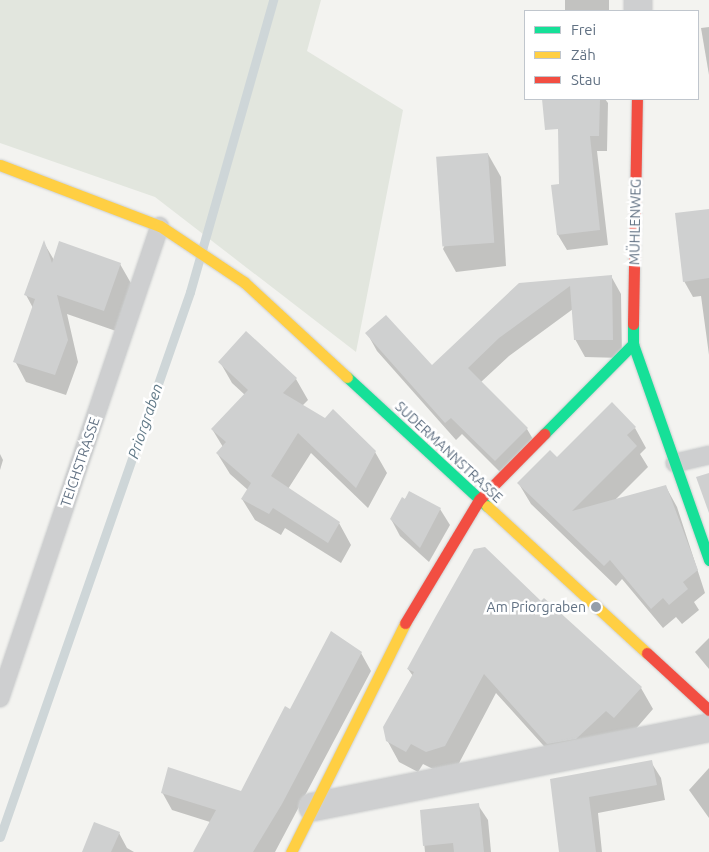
<!DOCTYPE html>
<html>
<head>
<meta charset="utf-8">
<style>
	body { margin:0 }
	#map { position:relative; width:709px; height:852px; overflow:hidden; background:#f3f3f0; font-family:Ubuntu,sans-serif }
	div>[style] { position:absolute }
	.green>* { inset:0; background:#e2e6de }
	.shadow>* { inset:0; background:#0003; transform-origin:0 0 }
	.stream>* { height:9px; margin:-4.5px; padding:0 4.5px; transform-origin:4.5px; border-radius:4.5px; background:#ced6d8 }
	.building>* { inset:0; background:#cfd0d0; transform-origin:0 0 }
	.roads { filter:drop-shadow(0 0 1px #ced0d0) drop-shadow(0 0 1px #ced0d0) }
	.lane>* { height:18px; margin:-9px; padding:0 9px; transform-origin:9px; border-radius:9px; background:#cecfd0 }
	.street>* { height:28px; margin:-14px; padding:0 14px; transform-origin:14px; border-radius:14px; background:#cecfd0 }
	.fast>* { height:11px; margin:-5.5px; padding:0 5.5px; transform-origin:5.5px; border-radius:5.5px; background:#16e098 }
	.slow>* { height:11px; margin:-5.5px; padding:0 5.5px; transform-origin:5.5px; border-radius:5.5px; background:#ffcf43 }
	.jam>* { height:11px; margin:-5.5px; padding:0 5.5px; transform-origin:5.5px; border-radius:5.5px; background:#f24e42 }
	.dots>* { width:14px; height:14px; translate:-50% -50%; box-sizing:border-box; border:2px solid #fff; border-radius:50% }
	span { translate:-50% -50%; white-space:nowrap; text-align:center; line-height:1.15; -webkit-text-stroke:5px #fff; paint-order:stroke }
	.street-label { font-size:14px; color:#617183 }
	.poi-label { font-size:14px; color:#617183 }
	.right { translate:-100% -50%; text-align:right }
	.water-label { font-size:15px; color:#617a88; font-style:italic }
	.legend { position:absolute; left:524px; top:10px; width:175px; height:90px; box-sizing:border-box; background:#fff; border:1px solid #c0c6cd; margin:0; padding:6px 9px; list-style:none; font-size:15px; color:#617183 }
	.legend li { display:flex; align-items:center; gap:10px; height:25px }
	.legend b { width:25px; border:1px solid #c0c6cd }
</style>
</head>
<body>
<div id="map">
	<div class="green">
		<i style="clip-path:polygon(0 0,321px 0,307px 51px,403px 110px,356px 352px,155px 197px,0 143px)"></i>
	</div>
	<div class="shadow">
		<i style="left:565px;top:0;width:44px;height:11px"></i>
		<i style="clip-path:polygon(709px 27px,709px 75px,701px 28px)"></i>
		<i style="clip-path:polygon(563px 99px,605px 99px,608px 103px,607px 151px,597px 151px,608px 245px,567px 250px,558px 235px,553px 186px,560px 186px)"></i>
		<i style="clip-path:polygon(488px 154px,501px 177px,506px 266px,456px 272px,443px 249px)"></i>
		<i style="clip-path:polygon(709px 211px,709px 355px,701px 296px,693px 297px,684px 281px)"></i>
		<i style="clip-path:polygon(44px 243px,54px 260px,120px 264px,132px 285px,116px 331px,67px 314px,78px 362px,66px 395px,26px 382px,15px 361px,33px 308px,26px 295px)"></i>
		<i style="clip-path:polygon(611px 276px,621px 294px,622px 358px,585px 357px,575px 339px,573px 309px,509px 356px,481px 382px,527px 429px,537px 446px,506px 478px,462px 434px,456px 440px,377px 351px,367px 333px,431px 367px,519px 284px)"></i>
		<i style="clip-path:polygon(220px 362px,296px 379px,308px 400px,302px 406px,375px 452px,387px 473px,368px 508px,311px 453px,288px 489px,339px 523px,351px 545px,341px 563px,285px 528px,281px 535px,255px 520px,242px 499px,248px 490px,230px 474px,217px 453px,223px 447px,212px 429px,245px 395px,232px 383px)"></i>
		<i style="clip-path:polygon(635px 428px,646px 448px,640px 454px,648px 467px,614px 501px,666px 487px,677px 507px,705px 593px,694px 602px,699px 610px,682px 624px,676px 617px,663px 628px,622px 579px,616px 586px,531px 504px,519px 484px,557px 459px)"></i>
		<i style="clip-path:polygon(0 454px,3px 460px,0 470px)"></i>
		<i style="clip-path:polygon(410px 492px,440px 509px,450px 525px,429px 562px,400px 536px,391px 519px)"></i>
		<i style="clip-path:polygon(544px 600px,641px 688px,653px 709px,627px 739px,619px 732px,588px 760px,561px 765px,496px 693px,457px 767px,439px 772px,423px 764px,418px 772px,399px 762px,387px 740px,413px 676px,408px 669px)"></i>
		<i style="clip-path:polygon(709px 638px,709px 669px,695px 652px)"></i>
		<i style="clip-path:polygon(361px 653px,371px 671px,275px 852px,195px 852px,210px 822px,172px 810px,162px 792px,242px 792px)"></i>
		<i style="clip-path:polygon(651px 762px,661px 778px,665px 800px,598px 813px,602px 852px,561px 852px,552px 780px)"></i>
		<i style="clip-path:polygon(709px 768px,709px 818px,689px 790px)"></i>
		<i style="clip-path:polygon(478px 805px,488px 820px,491px 852px,425px 852px,421px 811px)"></i>
		<i style="clip-path:polygon(119px 833px,127px 848px,134px 852px,83px 852px)"></i>
	</div>
	<div class="stream">
		<i style="left:0;top:837px;width:577px;rotate:-70.78deg"></i>
		<i style="left:190px;top:292px;width:304px;rotate:-74.1deg"></i>
	</div>
	<div class="building">
		<i style="clip-path:polygon(542px 99px,600px 99px,599px 136px,590px 136px,600px 230px,557px 235px,551px 185px,559px 184px,558px 129px,545px 130px)"></i>
		<i style="left:488px;top:153px;width:90px;height:52px;rotate:86deg"></i>
		<i style="clip-path:polygon(709px 209px,709px 278px,683px 282px,675px 213px)"></i>
		<i style="clip-path:polygon(44px 240px,52px 263px,59px 241px,121px 263px,104px 311px,57px 295px,68px 340px,55px 375px,13px 362px,35px 299px,24px 295px)"></i>
		<i style="clip-path:polygon(612px 275px,613px 340px,574px 340px,570px 286px,499px 338px,468px 368px,528px 428px,495px 461px,451px 418px,445px 423px,365px 333px,386px 315px,432px 365px,519px 283px)"></i>
		<i style="clip-path:polygon(246px 331px,297px 378px,283px 393px,325px 418px,333px 409px,376px 451px,356px 488px,298px 433px,271px 476px,340px 522px,328px 543px,273px 508px,269px 514px,241px 499px,251px 483px,216px 453px,226px 442px,211px 429px,248px 390px,218px 362px)"></i>
		<i style="clip-path:polygon(612px 402px,636px 427px,627px 435px,637px 446px,572px 511px,666px 485px,698px 570px,683px 582px,688px 589px,669px 605px,663px 598px,651px 609px,610px 560px,604px 566px,517px 483px,550px 450px,557px 457px)"></i>
		<i style="clip-path:polygon(709px 473px,709px 513px,696px 477px)"></i>
		<i style="clip-path:polygon(409px 491px,441px 508px,420px 548px,390px 519px,402px 497px,405px 499px)"></i>
		<i style="clip-path:polygon(485px 547px,541px 601px,544px 598px,642px 687px,614px 718px,606px 711px,576px 739px,547px 744px,484px 674px,445px 746px,426px 752px,411px 744px,406px 752px,386px 741px,383px 727px,414px 672px,407px 669px,436px 616px,474px 549px)"></i>
		<i style="clip-path:polygon(331px 631px,362px 652px,282px 804px,253px 852px,193px 852px,216px 810px,161px 793px,168px 767px,241px 791px,285px 706px,290px 709px)"></i>
		<i style="clip-path:polygon(652px 760px,657px 785px,589px 797px,596px 852px,559px 852px,550px 779px)"></i>
		<i style="clip-path:polygon(479px 803px,484px 852px,454px 852px,453px 843px,423px 846px,420px 810px)"></i>
		<i style="clip-path:polygon(94px 822px,120px 832px,111px 852px,82px 852px)"></i>
	</div>
	<div class="roads">
		<div class="lane">
			<i style="left:675px;top:463px;width:35px;rotate:-13deg"></i>
			<i style="left:0;top:698px;width:498px;rotate:-71.3deg"></i>
		</div>
		<div class="street">
			<i style="left:638px;top:11px;width:11px;rotate:-90deg"></i>
			<i style="left:313px;top:807px;width:404px;rotate:-11.3deg"></i>
		</div>
		<div class="fast">
			<i style="left:633px;top:324px;width:20px;rotate:90deg"></i>
			<i style="left:633px;top:344px;width:229px;rotate:70.6deg"></i>
			<i style="left:347px;top:377px;width:190px;rotate:42.7deg"></i>
			<i style="left:544px;top:434px;width:127px;rotate:-45.3deg"></i>
		</div>
		<div class="slow">
			<i style="left:0;top:165px;width:171px;rotate:20.9deg"></i>
			<i style="left:160px;top:226px;width:101px;rotate:33.7deg"></i>
			<i style="left:244px;top:282px;width:140px;rotate:42.7deg"></i>
			<i style="left:487px;top:506px;width:217px;rotate:42.6deg"></i>
			<i style="left:291px;top:852px;width:256px;rotate:-63.5deg"></i>
		</div>
		<div class="jam">
			<i style="left:633px;top:324px;width:225px;rotate:-89deg"></i>
			<i style="left:405px;top:623px;width:144px;rotate:-59deg"></i>
			<i style="left:479px;top:500px;width:93px;rotate:-45.4deg"></i>
			<i style="left:647px;top:653px;width:84px;rotate:42.6deg"></i>
		</div>
	</div>
	<div class="dots">
		<i style="left:596px;top:607px;background:#949ea9"></i>
	</div>
	<div class="street-label">
		<span style="left:635px;top:222px;rotate:-89deg">MÜHLENWEG</span>
		<span style="left:449px;top:452px;rotate:43deg">SUDERMANNSTRASSE</span>
		<span style="left:80px;top:462px;rotate:-71deg">TEICHSTRASSE</span>
	</div>
	<div class="poi-label">
		<span class="right" style="left:586px;top:607px">Am Priorgraben</span>
	</div>
	<div class="water-label">
		<span style="left:145px;top:421px;rotate:-71deg">Priorgraben</span>
	</div>
	<ul class="legend">
	<li><b style="height:6px;background:#16e098"></b>Frei</li>
	<li><b style="height:6px;background:#ffcf43"></b>Zäh</li>
	<li><b style="height:6px;background:#f24e42"></b>Stau</li>
	</ul>
</div>
</body>
</html>
